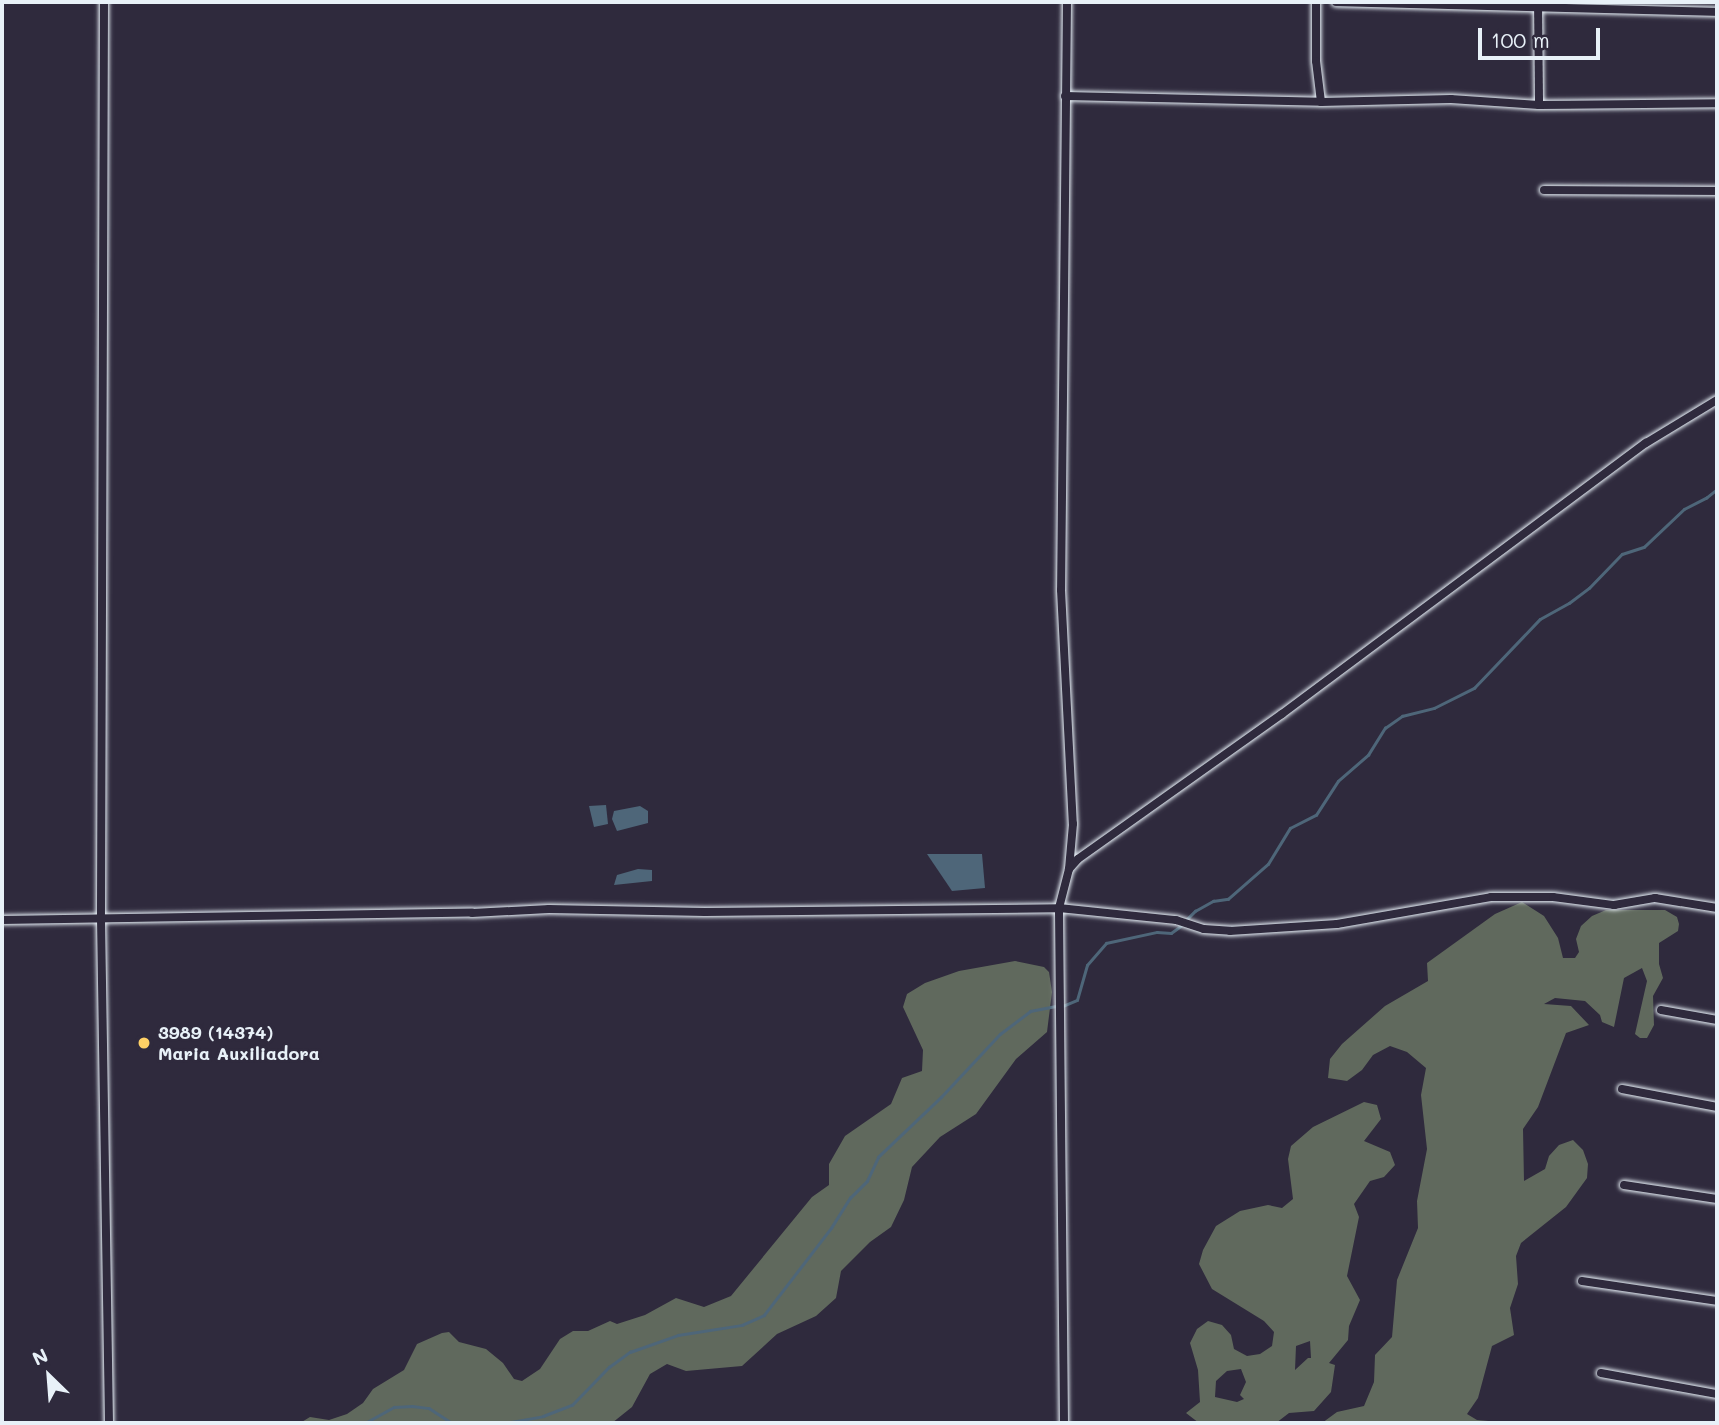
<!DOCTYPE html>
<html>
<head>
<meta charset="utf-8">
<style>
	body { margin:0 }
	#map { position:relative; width:1719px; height:1425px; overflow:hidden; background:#2f2a3d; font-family:Mali,sans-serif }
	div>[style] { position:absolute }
	.green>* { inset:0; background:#60695d }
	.water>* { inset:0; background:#4e6679 }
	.stream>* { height:2.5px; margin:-1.25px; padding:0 1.25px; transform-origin:1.25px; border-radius:1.25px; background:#4e6679 }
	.roads { filter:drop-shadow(0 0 2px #e8f1f8) drop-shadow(0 0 2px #e8f1f8) }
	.minor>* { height:8px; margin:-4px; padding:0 4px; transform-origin:4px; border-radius:4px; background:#2f2a3d }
	.dots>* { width:19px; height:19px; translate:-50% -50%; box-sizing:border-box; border:4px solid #2f2a3d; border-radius:50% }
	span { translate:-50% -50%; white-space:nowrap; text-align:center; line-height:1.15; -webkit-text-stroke:6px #2f2a3d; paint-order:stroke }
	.poi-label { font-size:18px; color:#e8f1f8; font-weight:700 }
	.left { translate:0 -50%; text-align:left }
	.frame { position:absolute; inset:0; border:4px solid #e8f1f8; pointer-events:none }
	.north { position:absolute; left:14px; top:1341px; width:70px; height:70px; -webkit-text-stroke:5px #2f2a3d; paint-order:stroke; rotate:335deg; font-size:19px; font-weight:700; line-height:28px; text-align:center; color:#e8f1f8 }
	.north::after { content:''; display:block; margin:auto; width:24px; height:32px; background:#e8f1f8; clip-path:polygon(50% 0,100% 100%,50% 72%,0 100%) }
	.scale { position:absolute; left:1478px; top:28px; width:122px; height:32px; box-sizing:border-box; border:4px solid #e8f1f8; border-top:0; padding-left:9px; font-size:21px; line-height:24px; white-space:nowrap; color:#e8f1f8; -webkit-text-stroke:5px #2f2a3d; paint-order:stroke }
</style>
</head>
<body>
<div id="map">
	<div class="green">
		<i style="clip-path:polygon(1522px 902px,1544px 916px,1558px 938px,1563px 958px,1575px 958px,1579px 952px,1576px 939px,1581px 926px,1592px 916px,1606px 910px,1665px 910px,1677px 917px,1679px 924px,1678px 931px,1659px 943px,1659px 964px,1663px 978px,1653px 996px,1654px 1025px,1647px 1038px,1640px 1038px,1635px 1034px,1647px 981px,1642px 968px,1624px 978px,1614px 1027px,1602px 1022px,1600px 1015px,1585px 1001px,1555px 998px,1544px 1004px,1571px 1006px,1589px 1025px,1566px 1033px,1538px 1107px,1523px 1129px,1524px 1181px,1545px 1169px,1549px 1156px,1559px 1145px,1573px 1140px,1583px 1150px,1588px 1164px,1587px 1178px,1566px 1207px,1521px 1243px,1516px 1256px,1518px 1284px,1510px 1308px,1514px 1335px,1492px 1346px,1478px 1398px,1467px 1414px,1477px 1420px,1511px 1423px,1322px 1423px,1337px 1412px,1364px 1406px,1374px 1382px,1375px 1355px,1392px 1337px,1397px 1280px,1418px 1228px,1417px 1201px,1427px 1149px,1421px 1095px,1426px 1068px,1407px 1052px,1390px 1046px,1373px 1055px,1362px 1070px,1347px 1081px,1328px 1078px,1330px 1059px,1342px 1044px,1385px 1006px,1428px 981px,1427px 963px,1495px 914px)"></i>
		<i style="clip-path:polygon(1015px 961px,1044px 967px,1049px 972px,1052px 992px,1047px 1032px,1016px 1059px,976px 1114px,940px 1137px,912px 1167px,904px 1200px,891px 1227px,870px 1242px,841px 1271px,836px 1298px,816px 1316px,777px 1334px,742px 1366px,686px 1371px,667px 1364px,650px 1374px,632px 1407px,612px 1423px,300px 1423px,310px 1417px,329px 1420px,347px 1414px,363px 1403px,373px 1389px,404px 1370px,417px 1344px,442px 1333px,449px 1332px,459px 1342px,486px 1349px,503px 1363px,514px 1379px,522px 1381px,540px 1369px,560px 1339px,573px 1331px,588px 1331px,610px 1321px,617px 1324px,645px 1315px,676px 1298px,704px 1307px,731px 1296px,812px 1197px,829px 1185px,829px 1164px,845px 1136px,891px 1104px,902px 1078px,922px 1071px,923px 1050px,903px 1007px,907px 994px,925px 983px,959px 971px)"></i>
		<i style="clip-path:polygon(evenodd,1364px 1102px,1377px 1105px,1381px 1119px,1364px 1141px,1390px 1152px,1395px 1165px,1384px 1177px,1370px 1181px,1354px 1204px,1359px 1217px,1347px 1276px,1360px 1300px,1349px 1326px,1348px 1340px,1329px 1363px,1335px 1365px,1331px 1392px,1314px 1411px,1289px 1413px,1276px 1423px,1199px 1423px,1186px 1413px,1200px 1402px,1198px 1370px,1190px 1343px,1197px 1329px,1208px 1321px,1222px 1325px,1231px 1335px,1234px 1349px,1247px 1356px,1260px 1354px,1272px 1346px,1274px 1332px,1264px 1321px,1212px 1289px,1199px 1264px,1203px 1250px,1216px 1226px,1240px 1211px,1268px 1205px,1282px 1208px,1293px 1199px,1288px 1159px,1291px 1146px,1313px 1127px,1364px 1102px,1310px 1341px,1311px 1358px,1308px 1358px,1295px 1370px,1296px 1346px,1310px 1341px,1364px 1102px,1241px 1369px,1246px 1382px,1240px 1395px,1244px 1399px,1237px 1402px,1215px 1397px,1216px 1381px,1227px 1371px,1241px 1369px)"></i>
	</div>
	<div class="water">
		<i style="clip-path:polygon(606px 805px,608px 824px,594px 827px,589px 806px)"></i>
		<i style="clip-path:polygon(640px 806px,648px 811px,648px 823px,617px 831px,612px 819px,614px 811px)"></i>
		<i style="clip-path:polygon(927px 854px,982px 854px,985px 888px,952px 891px)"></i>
		<i style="clip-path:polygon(638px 869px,652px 870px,652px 881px,614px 885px,617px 875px)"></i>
	</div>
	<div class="stream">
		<i style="left:1186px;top:920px;width:13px;rotate:-45deg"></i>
		<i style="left:1195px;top:911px;width:21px;rotate:-29deg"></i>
		<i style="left:1213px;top:901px;width:15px;rotate:-8deg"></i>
		<i style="left:1228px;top:899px;width:53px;rotate:-41.2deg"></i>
		<i style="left:1268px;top:864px;width:42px;rotate:-58.6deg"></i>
		<i style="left:1290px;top:828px;width:29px;rotate:-27deg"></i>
		<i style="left:1316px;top:815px;width:40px;rotate:-57.1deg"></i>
		<i style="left:1338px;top:781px;width:40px;rotate:-41deg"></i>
		<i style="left:1368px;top:755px;width:32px;rotate:-58deg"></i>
		<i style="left:1385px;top:728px;width:21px;rotate:-35deg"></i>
		<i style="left:1402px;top:716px;width:33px;rotate:-14deg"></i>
		<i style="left:1434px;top:708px;width:45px;rotate:-26.6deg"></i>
		<i style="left:1474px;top:688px;width:95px;rotate:-46.3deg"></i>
		<i style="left:1540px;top:619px;width:33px;rotate:-29deg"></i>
		<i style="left:1569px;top:603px;width:25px;rotate:-37deg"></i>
		<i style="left:1589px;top:588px;width:47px;rotate:-45.9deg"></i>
		<i style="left:1622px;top:554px;width:23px;rotate:-18deg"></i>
		<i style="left:1644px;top:547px;width:55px;rotate:-43.5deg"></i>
		<i style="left:1684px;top:509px;width:25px;rotate:-27deg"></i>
		<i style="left:1706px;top:498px;width:14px;rotate:-39deg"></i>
		<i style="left:1063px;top:1006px;width:15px;rotate:-23deg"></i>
		<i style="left:1077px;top:1000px;width:36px;rotate:-74deg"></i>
		<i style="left:1087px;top:965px;width:29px;rotate:-49deg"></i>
		<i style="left:1106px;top:943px;width:52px;rotate:-12.2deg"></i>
		<i style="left:1157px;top:932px;width:14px;rotate:4deg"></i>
		<i style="left:1171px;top:933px;width:14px;rotate:-36deg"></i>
		<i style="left:365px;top:1423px;width:33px;rotate:-29deg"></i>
		<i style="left:394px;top:1407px;width:18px;rotate:-3deg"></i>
		<i style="left:412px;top:1406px;width:17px;rotate:7deg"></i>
		<i style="left:429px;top:1408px;width:27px;rotate:33deg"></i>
		<i style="left:505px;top:1423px;width:39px;rotate:-10deg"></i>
		<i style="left:543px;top:1416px;width:31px;rotate:-21deg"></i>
		<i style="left:572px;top:1405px;width:53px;rotate:-45.8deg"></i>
		<i style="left:609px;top:1367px;width:26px;rotate:-36deg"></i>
		<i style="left:630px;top:1352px;width:51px;rotate:-19.5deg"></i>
		<i style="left:678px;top:1335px;width:65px;rotate:-8.9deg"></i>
		<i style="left:742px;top:1325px;width:24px;rotate:-24deg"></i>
		<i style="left:764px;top:1315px;width:110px;rotate:-52.4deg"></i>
		<i style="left:831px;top:1228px;width:36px;rotate:-58deg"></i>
		<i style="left:850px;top:1198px;width:24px;rotate:-45deg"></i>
		<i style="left:867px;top:1181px;width:26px;rotate:-65deg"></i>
		<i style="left:878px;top:1157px;width:87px;rotate:-43.6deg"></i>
		<i style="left:941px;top:1097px;width:86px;rotate:-46.9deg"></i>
		<i style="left:1000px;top:1034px;width:38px;rotate:-37deg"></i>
		<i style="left:1030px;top:1011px;width:26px;rotate:-11deg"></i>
	</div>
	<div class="roads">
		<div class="minor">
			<i style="left:104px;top:2px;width:917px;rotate:90.19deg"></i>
			<i style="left:101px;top:919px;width:504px;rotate:89.09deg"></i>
			<i style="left:1067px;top:2px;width:588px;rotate:90.58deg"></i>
			<i style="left:1061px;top:590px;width:234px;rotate:87.1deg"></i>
			<i style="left:1073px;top:824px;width:45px;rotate:95.1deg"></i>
			<i style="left:1316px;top:2px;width:59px;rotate:90deg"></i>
			<i style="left:1316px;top:61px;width:41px;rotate:83deg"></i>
			<i style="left:1336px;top:2px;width:381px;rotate:1.5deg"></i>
			<i style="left:1538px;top:2px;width:103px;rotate:89.4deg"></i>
			<i style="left:1065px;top:96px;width:256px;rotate:1.3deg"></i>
			<i style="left:1321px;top:102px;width:130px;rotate:-1.3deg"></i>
			<i style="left:1451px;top:99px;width:88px;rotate:3.9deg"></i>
			<i style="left:1539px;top:105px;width:178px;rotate:-0.6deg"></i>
			<i style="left:1544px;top:190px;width:173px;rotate:0.3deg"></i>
			<i style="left:2px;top:920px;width:470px;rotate:-0.9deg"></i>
			<i style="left:472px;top:913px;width:77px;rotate:-3deg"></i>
			<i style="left:549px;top:909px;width:156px;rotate:1.1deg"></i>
			<i style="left:705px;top:912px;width:354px;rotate:-0.6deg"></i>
			<i style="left:1059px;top:908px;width:118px;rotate:5.9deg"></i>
			<i style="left:1176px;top:920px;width:29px;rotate:18deg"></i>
			<i style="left:1204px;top:929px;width:26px;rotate:4deg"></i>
			<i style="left:1230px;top:931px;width:107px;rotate:-3.7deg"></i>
			<i style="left:1337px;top:924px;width:156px;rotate:-9.9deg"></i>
			<i style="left:1491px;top:897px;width:62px"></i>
			<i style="left:1553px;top:897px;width:62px;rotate:7.5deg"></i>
			<i style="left:1614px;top:905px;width:42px;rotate:-9.7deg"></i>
			<i style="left:1655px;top:898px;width:63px;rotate:9.2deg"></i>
			<i style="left:1661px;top:1010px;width:57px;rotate:10.1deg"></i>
			<i style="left:1622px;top:1089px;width:97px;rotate:10.7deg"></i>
			<i style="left:1624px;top:1185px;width:94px;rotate:8.6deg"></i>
			<i style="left:1582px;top:1281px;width:136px;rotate:8.4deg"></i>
			<i style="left:1601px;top:1373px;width:118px;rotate:10.3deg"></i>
			<i style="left:1064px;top:1423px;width:515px;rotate:-90.56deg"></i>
			<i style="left:1059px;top:908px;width:40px;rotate:-75.6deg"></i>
			<i style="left:1069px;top:869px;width:13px;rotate:-48deg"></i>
			<i style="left:1078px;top:859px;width:250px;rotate:-35.4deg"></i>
			<i style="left:1282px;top:714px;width:454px;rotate:-36.7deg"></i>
			<i style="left:1646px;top:443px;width:83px;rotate:-31.2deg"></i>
		</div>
	</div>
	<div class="dots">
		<i style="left:144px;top:1043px;background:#ffd166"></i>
	</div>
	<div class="poi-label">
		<span class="left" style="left:158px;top:1043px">3989 (14374)<br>Maria Auxiliadora</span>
	</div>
	<div class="frame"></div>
	<div class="north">N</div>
	<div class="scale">100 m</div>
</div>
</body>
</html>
